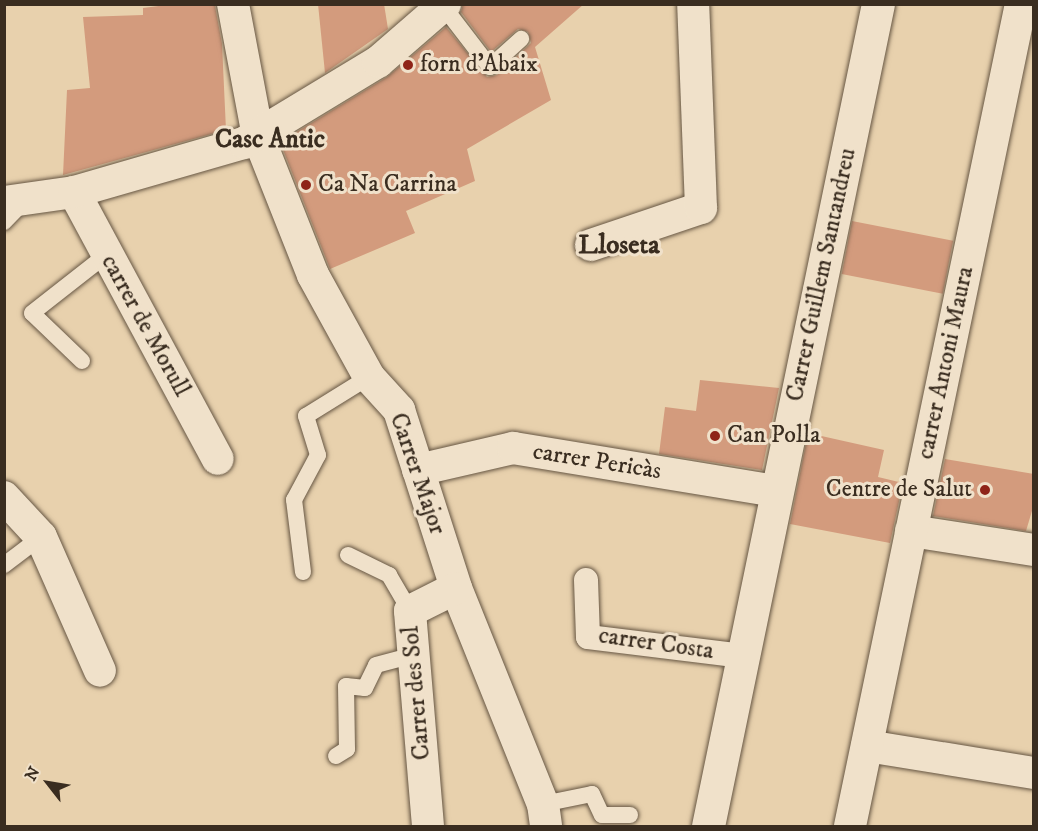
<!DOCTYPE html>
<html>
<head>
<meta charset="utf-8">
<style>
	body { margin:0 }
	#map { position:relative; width:1038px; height:831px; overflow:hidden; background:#e8d1ad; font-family:"IM FELL DW Pica",serif }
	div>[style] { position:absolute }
	.building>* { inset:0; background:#d39b7d; transform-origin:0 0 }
	.roads { filter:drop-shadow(0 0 2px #665643) drop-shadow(0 0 2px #665643) }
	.service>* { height:16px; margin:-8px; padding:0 8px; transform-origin:8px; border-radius:8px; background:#f0e1ca }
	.pedestrian>* { height:24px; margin:-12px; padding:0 12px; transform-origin:12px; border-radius:12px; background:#f0e1ca }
	.minor>* { height:32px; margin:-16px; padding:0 16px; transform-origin:16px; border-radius:16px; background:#f0e1ca }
	.tertiary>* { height:33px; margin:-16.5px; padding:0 16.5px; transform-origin:16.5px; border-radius:16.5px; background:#f0e1ca }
	.dots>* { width:16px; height:16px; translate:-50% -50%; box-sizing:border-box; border:3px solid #f0e1ca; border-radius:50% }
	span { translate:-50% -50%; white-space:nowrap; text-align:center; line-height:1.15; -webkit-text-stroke:6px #f0e1ca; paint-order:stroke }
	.poi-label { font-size:24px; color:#3a2d20 }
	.left { translate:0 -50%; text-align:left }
	.right { translate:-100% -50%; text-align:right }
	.street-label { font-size:24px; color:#3a2d20 }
	.neighbourhood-label { font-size:26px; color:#3a2d20; font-weight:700 }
	.quarter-label { font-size:27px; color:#3a2d20; font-weight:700 }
	.frame { position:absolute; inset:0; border:6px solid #3a2d20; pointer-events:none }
	.north { position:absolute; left:18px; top:753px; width:60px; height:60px; -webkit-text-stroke:4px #f0e1ca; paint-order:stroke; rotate:301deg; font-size:16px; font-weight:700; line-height:24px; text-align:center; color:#3a2d20 }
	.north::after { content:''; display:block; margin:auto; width:21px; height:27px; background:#3a2d20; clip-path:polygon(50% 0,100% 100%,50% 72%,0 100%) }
</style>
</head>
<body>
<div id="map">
	<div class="building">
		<i style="clip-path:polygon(174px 4px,215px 6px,222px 44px,226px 130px,63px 175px,67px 90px,90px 88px,83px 17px,143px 15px,143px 8px)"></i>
		<i style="clip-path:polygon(318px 4px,384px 4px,388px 29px,325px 73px)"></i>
		<i style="clip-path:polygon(463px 4px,584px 4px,535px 47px,551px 100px,467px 149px,475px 181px,406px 211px,415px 233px,330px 269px,280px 142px,387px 77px,446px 27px,487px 77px,497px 75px,531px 43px,528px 32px,518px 29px,491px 52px,461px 12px)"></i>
		<i style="left:852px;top:221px;width:103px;height:54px;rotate:11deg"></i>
		<i style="clip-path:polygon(700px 380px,779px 388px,762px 470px,659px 454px,665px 407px,696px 411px)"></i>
		<i style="clip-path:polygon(808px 433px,884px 450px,878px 477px,903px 483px,890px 543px,790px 524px)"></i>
		<i style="clip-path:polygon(945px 459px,1034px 474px,1034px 504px,1026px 531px,933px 516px)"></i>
	</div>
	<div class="roads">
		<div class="service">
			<i style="left:443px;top:6px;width:77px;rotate:52.4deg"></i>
			<i style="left:490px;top:67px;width:42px;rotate:-42.1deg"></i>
			<i style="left:4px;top:222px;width:29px;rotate:-46deg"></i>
			<i style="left:82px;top:361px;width:69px;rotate:-136.2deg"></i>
			<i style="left:32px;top:313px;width:94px;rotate:-38.1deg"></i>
			<i style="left:348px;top:555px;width:46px;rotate:26deg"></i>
			<i style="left:389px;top:575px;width:42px;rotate:59.7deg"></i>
			<i style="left:4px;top:565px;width:46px;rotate:-37.1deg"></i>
			<i style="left:303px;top:572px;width:73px;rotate:-97.1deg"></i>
			<i style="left:294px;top:500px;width:51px;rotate:-61.9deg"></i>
			<i style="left:318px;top:455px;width:41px;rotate:-107.1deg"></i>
			<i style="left:306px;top:416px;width:74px;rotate:-31.8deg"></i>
			<i style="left:336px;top:756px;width:13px;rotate:-32deg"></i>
			<i style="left:347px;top:749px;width:63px;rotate:-90.9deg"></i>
			<i style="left:346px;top:686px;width:19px;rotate:6deg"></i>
			<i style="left:365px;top:688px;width:25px;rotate:-64deg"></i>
			<i style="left:376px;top:665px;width:38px;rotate:-15deg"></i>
			<i style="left:543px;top:804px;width:50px;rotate:-11.5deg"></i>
			<i style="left:592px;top:794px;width:23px;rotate:65deg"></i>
			<i style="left:602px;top:815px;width:28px"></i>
		</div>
		<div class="pedestrian">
			<i style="left:586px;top:580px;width:57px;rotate:88deg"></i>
			<i style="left:588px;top:637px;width:156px;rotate:7deg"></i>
		</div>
		<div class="minor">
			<i style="left:233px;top:4px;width:134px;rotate:79.3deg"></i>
			<i style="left:258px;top:136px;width:149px;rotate:68.4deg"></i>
			<i style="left:313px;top:275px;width:116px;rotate:61.2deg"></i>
			<i style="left:369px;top:377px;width:45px;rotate:47.7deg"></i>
			<i style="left:399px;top:410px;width:187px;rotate:72.2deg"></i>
			<i style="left:456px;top:588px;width:233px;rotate:68.1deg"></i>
			<i style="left:543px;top:804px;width:22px;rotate:82deg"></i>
			<i style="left:74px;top:192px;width:303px;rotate:61.7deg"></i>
			<i style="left:4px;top:202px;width:71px;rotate:-8.1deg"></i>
			<i style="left:74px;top:192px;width:177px;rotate:-16.1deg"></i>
			<i style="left:244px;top:143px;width:157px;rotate:-31.2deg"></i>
			<i style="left:378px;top:62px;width:89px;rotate:-40.9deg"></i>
			<i style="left:591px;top:245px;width:116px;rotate:-18.6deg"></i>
			<i style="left:701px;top:208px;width:204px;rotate:-92.2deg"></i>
			<i style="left:418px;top:470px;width:98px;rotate:-13deg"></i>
			<i style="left:513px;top:448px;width:267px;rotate:9.3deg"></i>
			<i style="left:4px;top:497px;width:54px;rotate:47.2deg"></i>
			<i style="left:41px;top:537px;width:146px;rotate:66.2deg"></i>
			<i style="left:911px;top:531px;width:124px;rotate:8.8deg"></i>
			<i style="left:867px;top:746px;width:169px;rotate:9.2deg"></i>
			<i style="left:428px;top:826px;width:216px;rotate:-94.8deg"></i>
			<i style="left:410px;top:611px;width:51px;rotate:-26.6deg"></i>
			<i style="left:850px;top:826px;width:840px;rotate:-78.25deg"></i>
		</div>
		<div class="tertiary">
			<i style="left:708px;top:826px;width:839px;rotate:-78.32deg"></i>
		</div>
	</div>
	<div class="dots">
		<i style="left:408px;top:65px;background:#8f2418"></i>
		<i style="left:306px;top:185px;background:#8f2418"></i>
		<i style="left:715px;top:436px;background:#8f2418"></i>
		<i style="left:985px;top:490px;background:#8f2418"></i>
	</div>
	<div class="poi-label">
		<span class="left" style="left:420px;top:65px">forn d'Abaix</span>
		<span class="left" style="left:318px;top:185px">Ca Na Carrina</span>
		<span class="left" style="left:727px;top:436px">Can Polla</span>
		<span class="right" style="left:972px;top:490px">Centre de Salut</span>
	</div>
	<div class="street-label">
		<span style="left:822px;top:275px;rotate:-78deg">Carrer Guillem Santandreu</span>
		<span style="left:145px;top:326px;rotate:61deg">carrer de Morull</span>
		<span style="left:946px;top:363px;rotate:-78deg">carrer Antoni Maura</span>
		<span style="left:597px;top:462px;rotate:9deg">carrer Pericàs</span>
		<span style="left:417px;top:474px;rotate:71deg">Carrer Major</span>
		<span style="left:656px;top:644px;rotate:8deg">carrer Costa</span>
		<span style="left:417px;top:693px;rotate:-95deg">Carrer des Sol</span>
	</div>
	<div class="neighbourhood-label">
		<span style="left:270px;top:140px">Casc Antic</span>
	</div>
	<div class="quarter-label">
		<span style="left:619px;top:246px">Lloseta</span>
	</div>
	<div class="frame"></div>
	<div class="north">N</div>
</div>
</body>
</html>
